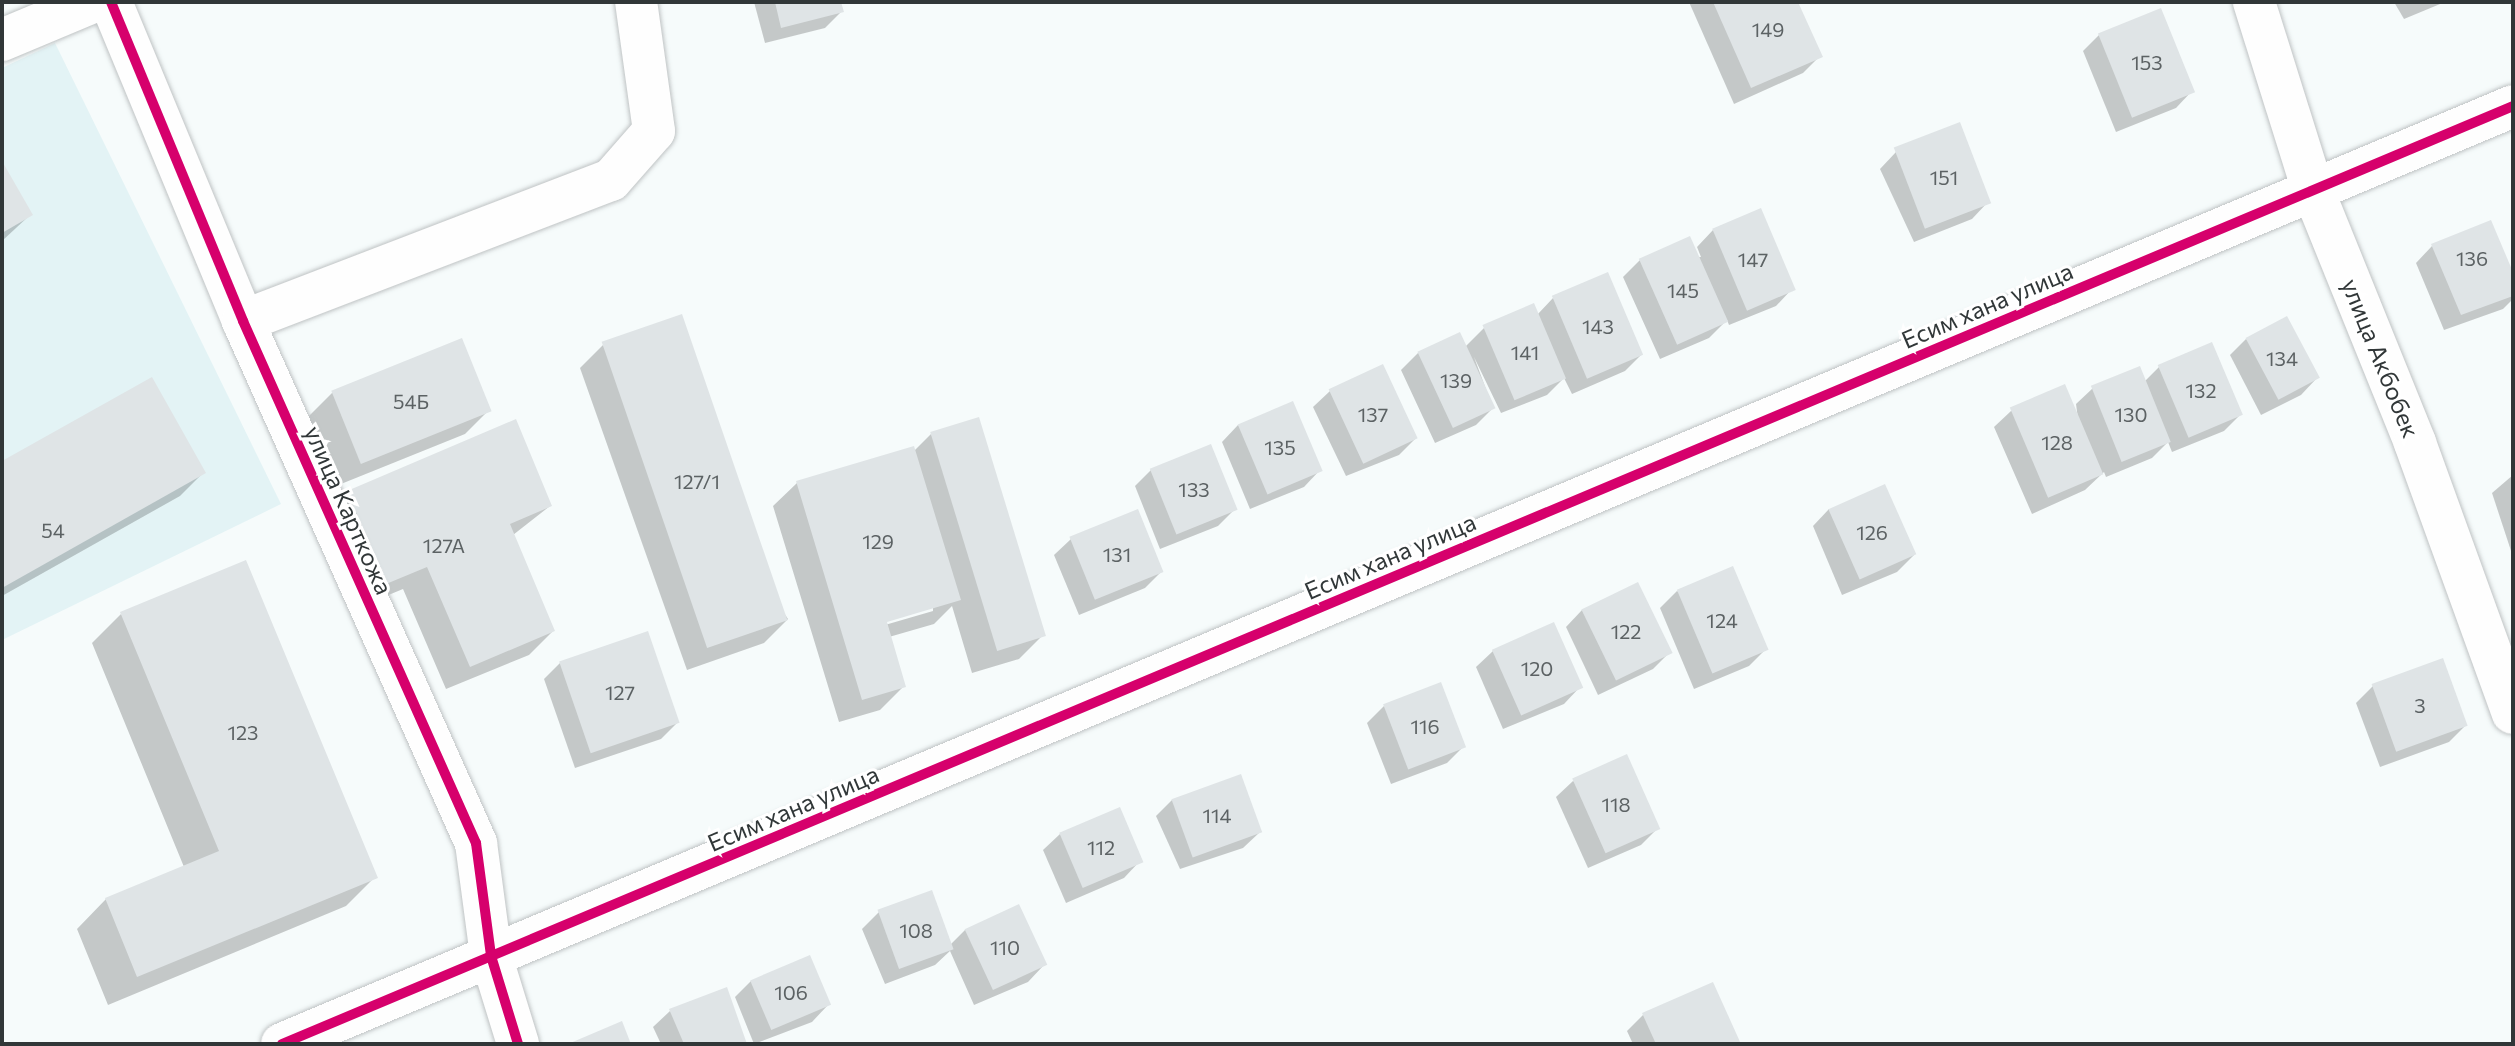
<!DOCTYPE html>
<html>
<head>
<meta charset="utf-8">
<style>
	body { margin:0 }
	#map { position:relative; width:2515px; height:1046px; overflow:hidden; background:#f6fbfb; font-family:Commissioner,sans-serif }
	div>[style] { position:absolute }
	.built>* { inset:0; background:#e3f3f5 }
	.shadow>* { inset:0; background:#0003 }
	.building>* { inset:0; background:#dfe4e6; transform-origin:0 0 }
	.roads { filter:drop-shadow(0 0 2px #bfc3c4) drop-shadow(0 0 2px #bfc3c4) }
	.street>* { height:42px; margin:-21px; padding:0 21px; transform-origin:21px; border-radius:21px; background:#fefefe }
	.cycleway>* { height:10px; margin:-5px; padding:0 5px; transform-origin:5px; border-radius:5px; background:#d6006c }
	span { translate:-50% -50%; white-space:nowrap; text-align:center; line-height:1.15; -webkit-text-stroke:6px #fff; paint-order:stroke }
	.number-label { font-size:20px; color:#5c6264 }
	.number-label span { -webkit-text-stroke-width:0 }
	.street-label { font-size:24px; color:#313738 }
	.frame { position:absolute; inset:0; border:4px solid #313738; pointer-events:none }
</style>
</head>
<body>
<div id="map">
	<div class="built">
		<i style="clip-path:polygon(55px 43px,281px 504px,2px 640px,2px 68px)"></i>
	</div>
	<div class="shadow">
		<i style="clip-path:polygon(754px 2px,839px 2px,842px 11px,825px 28px,765px 43px)"></i>
		<i style="clip-path:polygon(1689px 2px,1796px 2px,1820px 56px,1803px 73px,1734px 104px)"></i>
		<i style="clip-path:polygon(2394px 2px,2445px 2px,2404px 19px)"></i>
		<i style="clip-path:polygon(2100px 34px,2192px 91px,2176px 108px,2116px 132px,2083px 51px)"></i>
		<i style="clip-path:polygon(1896px 152px,1988px 202px,1972px 219px,1914px 242px,1880px 169px)"></i>
		<i style="clip-path:polygon(2px 165px,30px 215px,2px 241px)"></i>
		<i style="clip-path:polygon(1713px 230px,1792px 289px,1776px 306px,1729px 325px,1727px 320px,1709px 338px,1660px 359px,1623px 277px,1640px 260px,1701px 257px,1697px 247px)"></i>
		<i style="clip-path:polygon(2432px 246px,2513px 277px,2513px 299px,2503px 309px,2444px 330px,2416px 263px)"></i>
		<i style="clip-path:polygon(1553px 298px,1642px 354px,1625px 371px,1572px 394px,1564px 378px,1547px 395px,1501px 413px,1474px 357px,1493px 408px,1476px 425px,1435px 443px,1401px 370px,1418px 353px,1459px 334px,1465px 347px,1485px 327px,1537px 315px)"></i>
		<i style="clip-path:polygon(2246px 339px,2317px 378px,2301px 395px,2261px 415px,2230px 355px)"></i>
		<i style="clip-path:polygon(461px 341px,489px 410px,465px 434px,336px 486px,308px 417px,332px 393px)"></i>
		<i style="clip-path:polygon(604px 344px,788px 619px,764px 643px,687px 670px,580px 368px)"></i>
		<i style="clip-path:polygon(2159px 367px,2241px 414px,2224px 431px,2172px 452px,2168px 442px,2152px 458px,2106px 477px,2104px 472px,2085px 490px,2032px 514px,1994px 427px,2011px 411px,2078px 419px,2076px 404px,2093px 388px,2144px 382px)"></i>
		<i style="clip-path:polygon(1330px 391px,1416px 438px,1399px 455px,1346px 476px,1313px 407px)"></i>
		<i style="clip-path:polygon(1238px 425px,1320px 470px,1304px 487px,1250px 509px,1222px 442px)"></i>
		<i style="clip-path:polygon(evenodd,931px 434px,1043px 635px,1019px 659px,972px 673px,952px 606px,934px 624px,889px 637px,904px 686px,880px 710px,839px 722px,773px 506px,797px 483px,914px 451px,931px 434px,933px 607px,933px 611px,878px 627px,876px 623px,933px 607px)"></i>
		<i style="clip-path:polygon(2px 464px,204px 472px,180px 496px,2px 596px)"></i>
		<i style="clip-path:polygon(1152px 469px,1235px 509px,1218px 526px,1160px 549px,1135px 486px)"></i>
		<i style="clip-path:polygon(2513px 475px,2513px 557px,2492px 493px)"></i>
		<i style="clip-path:polygon(348px 492px,550px 506px,513px 535px,553px 631px,529px 655px,446px 689px,403px 589px,362px 606px,324px 516px)"></i>
		<i style="clip-path:polygon(1829px 509px,1914px 555px,1897px 572px,1842px 595px,1813px 526px)"></i>
		<i style="clip-path:polygon(1071px 539px,1162px 571px,1145px 588px,1079px 615px,1054px 555px)"></i>
		<i style="clip-path:polygon(1677px 591px,1765px 650px,1749px 666px,1694px 689px,1660px 608px)"></i>
		<i style="clip-path:polygon(1582px 610px,1669px 653px,1653px 669px,1598px 695px,1566px 627px)"></i>
		<i style="clip-path:polygon(121px 614px,375px 877px,346px 906px,108px 1005px,77px 929px,106px 899px,184px 867px,92px 643px)"></i>
		<i style="clip-path:polygon(1493px 651px,1580px 687px,1564px 704px,1503px 729px,1476px 667px)"></i>
		<i style="clip-path:polygon(2442px 661px,2466px 725px,2449px 742px,2380px 767px,2356px 703px,2373px 686px)"></i>
		<i style="clip-path:polygon(560px 663px,678px 722px,661px 739px,575px 768px,544px 679px)"></i>
		<i style="clip-path:polygon(1384px 706px,1464px 746px,1447px 763px,1391px 784px,1367px 723px)"></i>
		<i style="clip-path:polygon(1573px 781px,1658px 828px,1641px 845px,1588px 868px,1556px 797px)"></i>
		<i style="clip-path:polygon(1172px 800px,1260px 832px,1243px 848px,1180px 869px,1156px 816px)"></i>
		<i style="clip-path:polygon(1060px 834px,1140px 861px,1124px 878px,1066px 903px,1043px 850px)"></i>
		<i style="clip-path:polygon(1018px 907px,1044px 965px,1028px 982px,974px 1005px,950px 951px,935px 965px,885px 984px,862px 929px,879px 912px,951px 944px,965px 930px)"></i>
		<i style="clip-path:polygon(751px 981px,828px 1005px,812px 1022px,754px 1044px,735px 997px)"></i>
		<i style="clip-path:polygon(670px 1011px,745px 1044px,661px 1044px,653px 1027px)"></i>
		<i style="clip-path:polygon(1644px 1014px,1738px 1044px,1633px 1044px,1627px 1031px)"></i>
	</div>
	<div class="building">
		<i style="clip-path:polygon(775px 2px,841px 2px,844px 12px,781px 28px)"></i>
		<i style="clip-path:polygon(1713px 2px,1798px 2px,1823px 57px,1751px 88px)"></i>
		<i style="left:2161px;top:8px;width:91px;height:68px;rotate:68deg"></i>
		<i style="left:1960px;top:122px;width:87px;height:71px;rotate:69deg"></i>
		<i style="clip-path:polygon(2px 161px,33px 215px,2px 233px)"></i>
		<i style="left:1761px;top:208px;width:89px;height:53px;rotate:67deg"></i>
		<i style="clip-path:polygon(2491px 220px,2513px 272px,2513px 296px,2461px 315px,2431px 244px)"></i>
		<i style="left:1690px;top:236px;width:94px;height:56px;rotate:66deg"></i>
		<i style="left:1608px;top:272px;width:90px;height:61px;rotate:67deg"></i>
		<i style="left:1534px;top:303px;width:82px;height:56px;rotate:67deg"></i>
		<i style="left:682px;top:314px;width:324px;height:85px;rotate:71deg"></i>
		<i style="left:2287px;top:316px;width:70px;height:47px;rotate:62deg"></i>
		<i style="left:1460px;top:332px;width:84px;height:47px;rotate:65deg"></i>
		<i style="left:462px;top:338px;width:79px;height:141px;rotate:68deg"></i>
		<i style="left:2212px;top:342px;width:79px;height:59px;rotate:67deg"></i>
		<i style="left:1383px;top:364px;width:82px;height:60px;rotate:65deg"></i>
		<i style="left:2140px;top:366px;width:82px;height:53px;rotate:68deg"></i>
		<i style="clip-path:polygon(152px 377px,206px 473px,2px 588px,2px 461px)"></i>
		<i style="left:2065px;top:384px;width:98px;height:60px;rotate:67deg"></i>
		<i style="left:1293px;top:401px;width:76px;height:60px;rotate:67deg"></i>
		<i style="left:979px;top:417px;width:229px;height:51px;rotate:73deg"></i>
		<i style="clip-path:polygon(516px 419px,552px 506px,510px 524px,555px 631px,470px 667px,427px 567px,386px 584px,347px 491px)"></i>
		<i style="left:1211px;top:444px;width:71px;height:66px;rotate:68deg"></i>
		<i style="clip-path:polygon(914px 446px,961px 600px,887px 622px,906px 687px,862px 700px,796px 481px)"></i>
		<i style="left:1885px;top:484px;width:77px;height:62px;rotate:66deg"></i>
		<i style="left:1138px;top:509px;width:68px;height:74px;rotate:68deg"></i>
		<i style="clip-path:polygon(246px 560px,378px 878px,137px 977px,105px 898px,219px 851px,120px 612px)"></i>
		<i style="left:1733px;top:566px;width:91px;height:61px;rotate:67deg"></i>
		<i style="left:1638px;top:582px;width:79px;height:63px;rotate:64deg"></i>
		<i style="left:1554px;top:622px;width:72px;height:68px;rotate:66deg"></i>
		<i style="left:648px;top:631px;width:97px;height:94px;rotate:71deg"></i>
		<i style="left:2443px;top:658px;width:72px;height:76px;rotate:70deg"></i>
		<i style="left:1441px;top:682px;width:70px;height:62px;rotate:69deg"></i>
		<i style="left:1627px;top:754px;width:82px;height:60px;rotate:66deg"></i>
		<i style="left:1241px;top:774px;width:62px;height:74px;rotate:70deg"></i>
		<i style="left:1120px;top:807px;width:60px;height:66px;rotate:67deg"></i>
		<i style="left:932px;top:890px;width:63px;height:58px;rotate:70deg"></i>
		<i style="left:1019px;top:904px;width:67px;height:60px;rotate:65deg"></i>
		<i style="left:810px;top:955px;width:54px;height:65px;rotate:67deg"></i>
		<i style="clip-path:polygon(1713px 982px,1741px 1044px,1656px 1044px,1642px 1013px)"></i>
		<i style="clip-path:polygon(727px 987px,747px 1044px,684px 1044px,669px 1009px)"></i>
		<i style="clip-path:polygon(622px 1021px,631px 1044px,568px 1044px)"></i>
	</div>
	<div class="roads">
		<div class="street">
			<i style="left:111px;top:2px;width:345px;rotate:67.5deg"></i>
			<i style="left:243px;top:321px;width:572px;rotate:65.95deg"></i>
			<i style="left:476px;top:843px;width:114px;rotate:82.4deg"></i>
			<i style="left:491px;top:956px;width:92px;rotate:72.9deg"></i>
			<i style="left:2254px;top:2px;width:197px;rotate:72.6deg"></i>
			<i style="left:2313px;top:190px;width:273px;rotate:68deg"></i>
			<i style="left:2415px;top:443px;width:287px;rotate:70.1deg"></i>
			<i style="left:2px;top:40px;width:99px;rotate:-22.7deg"></i>
			<i style="left:243px;top:321px;width:394px;rotate:-21deg"></i>
			<i style="left:611px;top:180px;width:65px;rotate:-48.7deg"></i>
			<i style="left:654px;top:131px;width:130px;rotate:-97.9deg"></i>
			<i style="left:282px;top:1044px;width:2420px;rotate:-22.8deg"></i>
		</div>
	</div>
	<div class="cycleway">
		<i style="left:111px;top:2px;width:345px;rotate:67.5deg"></i>
		<i style="left:243px;top:321px;width:572px;rotate:65.95deg"></i>
		<i style="left:476px;top:843px;width:114px;rotate:82.4deg"></i>
		<i style="left:491px;top:956px;width:92px;rotate:72.9deg"></i>
		<i style="left:282px;top:1044px;width:2420px;rotate:-22.8deg"></i>
	</div>
	<div class="number-label">
		<span style="left:1768px;top:29px">149</span>
		<span style="left:2147px;top:62px">153</span>
		<span style="left:1944px;top:177px">151</span>
		<span style="left:2472px;top:258px">136</span>
		<span style="left:1753px;top:259px">147</span>
		<span style="left:1683px;top:290px">145</span>
		<span style="left:1598px;top:326px">143</span>
		<span style="left:1525px;top:352px">141</span>
		<span style="left:2282px;top:358px">134</span>
		<span style="left:1456px;top:380px">139</span>
		<span style="left:2201px;top:390px">132</span>
		<span style="left:411px;top:401px">54Б</span>
		<span style="left:1373px;top:414px">137</span>
		<span style="left:2131px;top:414px">130</span>
		<span style="left:2057px;top:442px">128</span>
		<span style="left:1280px;top:447px">135</span>
		<span style="left:697px;top:481px">127/1</span>
		<span style="left:1194px;top:489px">133</span>
		<span style="left:53px;top:530px">54</span>
		<span style="left:1872px;top:532px">126</span>
		<span style="left:878px;top:541px">129</span>
		<span style="left:444px;top:545px">127А</span>
		<span style="left:1117px;top:554px">131</span>
		<span style="left:1722px;top:620px">124</span>
		<span style="left:1626px;top:631px">122</span>
		<span style="left:1537px;top:668px">120</span>
		<span style="left:620px;top:692px">127</span>
		<span style="left:2420px;top:705px">3</span>
		<span style="left:1425px;top:726px">116</span>
		<span style="left:243px;top:732px">123</span>
		<span style="left:1616px;top:804px">118</span>
		<span style="left:1217px;top:815px">114</span>
		<span style="left:1101px;top:847px">112</span>
		<span style="left:916px;top:930px">108</span>
		<span style="left:1005px;top:947px">110</span>
		<span style="left:791px;top:992px">106</span>
	</div>
	<div class="street-label">
		<span style="left:1987px;top:305px;rotate:-23deg">Есим хана улица</span>
		<span style="left:2381px;top:358px;rotate:68deg">улица Акбобек</span>
		<span style="left:349px;top:510px;rotate:66deg">улица Карткожа</span>
		<span style="left:1390px;top:556px;rotate:-23deg">Есим хана улица</span>
		<span style="left:793px;top:808px;rotate:-23deg">Есим хана улица</span>
	</div>
	<div class="frame"></div>
</div>
</body>
</html>
